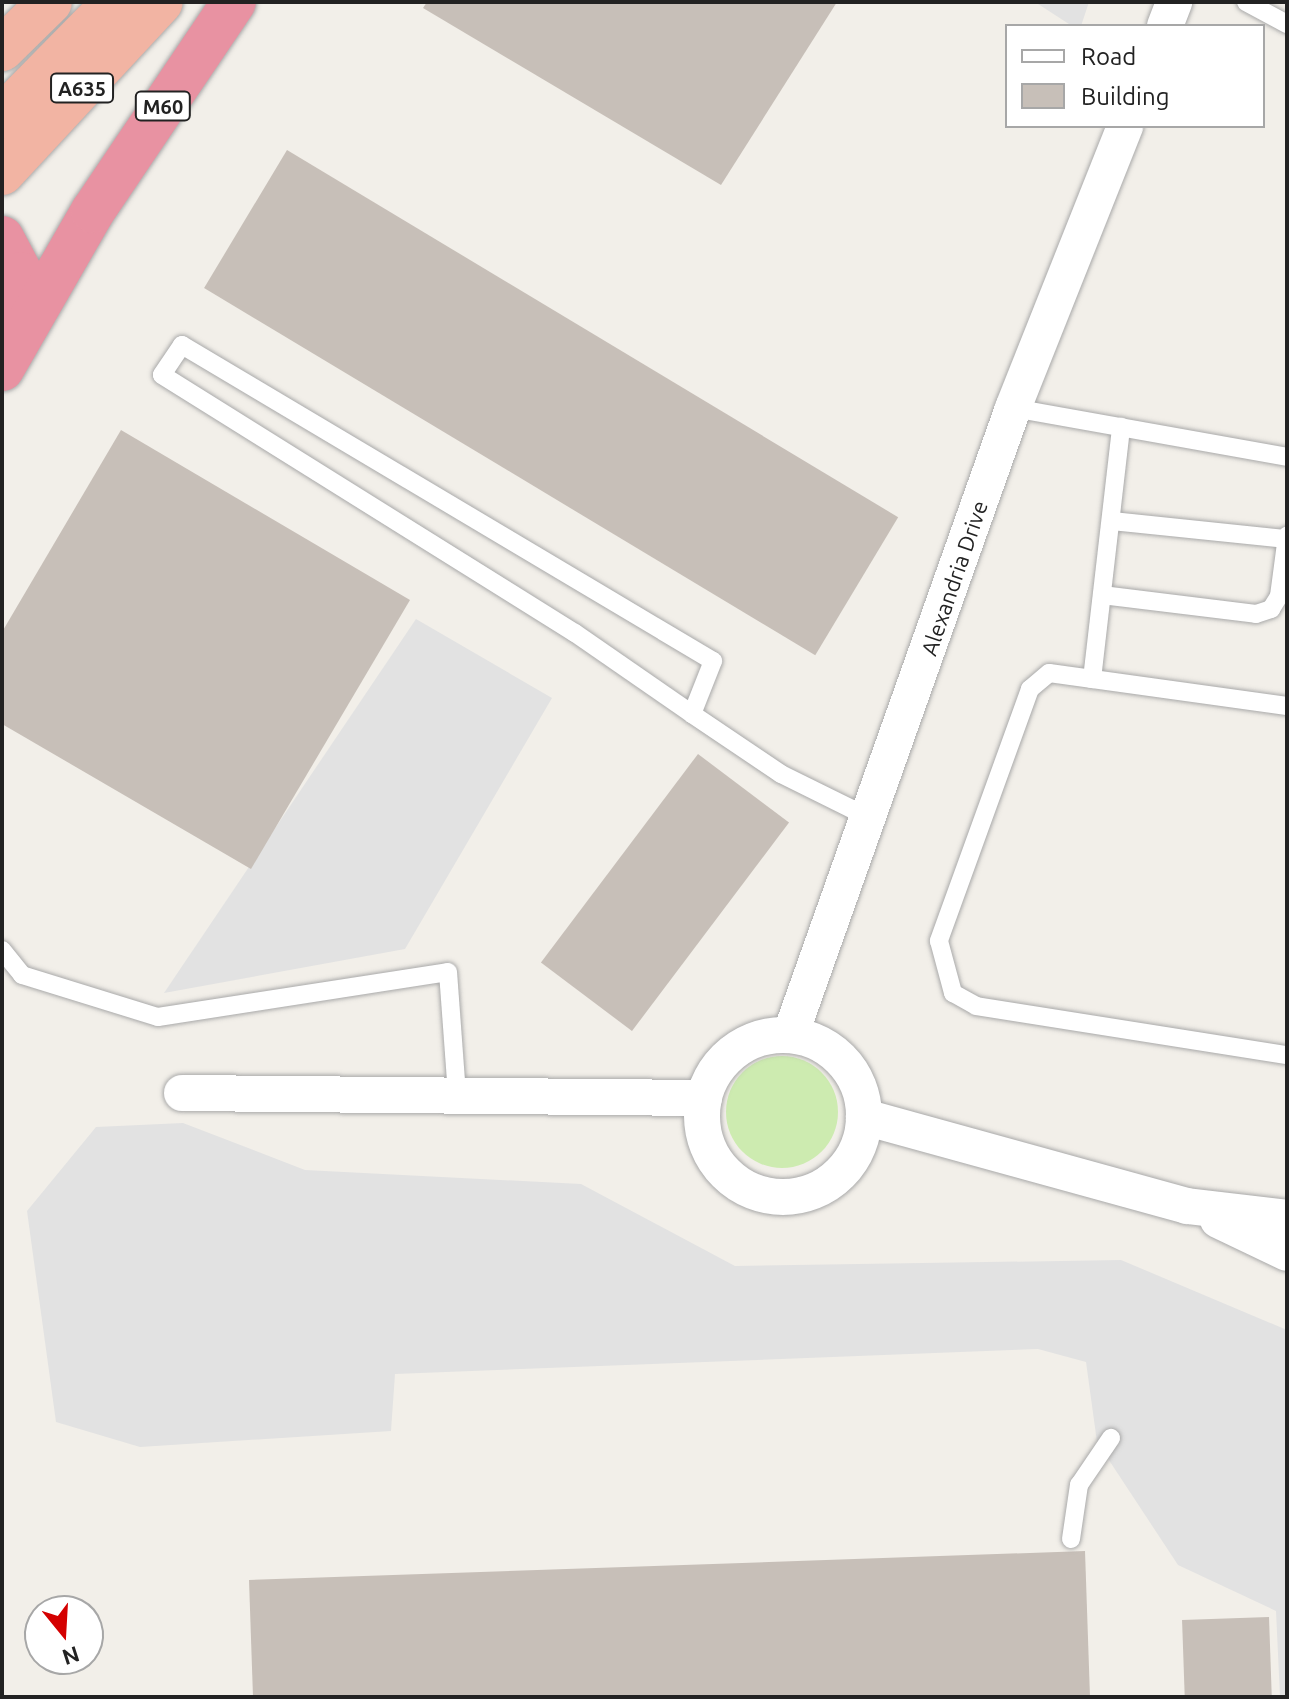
<!DOCTYPE html>
<html>
<head>
<meta charset="utf-8">
<style>
	body { margin:0 }
	#map { position:relative; width:1289px; height:1699px; overflow:hidden; background:#f2efe9; font-family:Ubuntu,sans-serif }
	div>[style] { position:absolute }
	.grass>* { inset:0; background:#cdebb0 }
	.round { border-radius:50% }
	.parking>* { inset:0; background:#e2e2e2 }
	.building>* { inset:0; background:#c7bfb8; transform-origin:0 0 }
	.roads { filter:drop-shadow(0 0 2px #a9a9a9) drop-shadow(0 0 2px #a9a9a9) }
	.service>* { height:18px; margin:-9px; padding:0 9px; transform-origin:9px; border-radius:9px; background:#fff }
	.minor>* { height:36px; margin:-18px; padding:0 18px; transform-origin:18px; border-radius:18px; background:#fff }
	.minor>.ring { margin:-18px; padding:0; box-sizing:content-box; background:none; border:36px solid #fff; border-radius:50% }
	.trunk>* { height:44px; margin:-22px; padding:0 22px; transform-origin:22px; border-radius:22px; background:#f2b4a3 }
	.motorway>* { height:44px; margin:-22px; padding:0 22px; transform-origin:22px; border-radius:22px; background:#e892a2 }
	span { translate:-50% -50%; white-space:nowrap; text-align:center; line-height:1.15; -webkit-text-stroke:6px #fff; paint-order:stroke }
	.shield-label span { padding:2px 6px; background:#fff; border:2px solid; border-radius:6px; -webkit-text-stroke-width:0 }
	.shield-label { font-size:20px; color:#222; font-weight:700 }
	.street-label { font-size:22px; color:#222 }
	.frame { position:absolute; inset:0; border:4px solid #222; pointer-events:none }
	.legend { position:absolute; left:1005px; top:24px; width:260px; height:104px; box-sizing:border-box; background:#fff; border:2px solid #a7a7a7; margin:0; padding:10px 14px; list-style:none; font-size:24px; color:#222 }
	.legend li { display:flex; align-items:center; gap:16px; height:40px }
	.legend b { width:40px; border:2px solid #a7a7a7 }
	.north { position:absolute; left:24px; top:1595px; width:80px; height:80px; box-sizing:border-box; background:#fff; border:2px solid #a7a7a7; border-radius:50%; rotate:162deg; font-size:22px; font-weight:700; line-height:32px; text-align:center; color:#222 }
	.north::after { content:''; display:block; margin:auto; width:28px; height:36px; background:#d40000; clip-path:polygon(50% 0,100% 100%,50% 72%,0 100%) }
</style>
</head>
<body>
<div id="map">
	<div class="grass">
		<i class="round" style="left:726px;top:1056px;width:112px;height:112px"></i>
	</div>
	<div class="parking">
		<i style="clip-path:polygon(1035px 2px,1089px 2px,1081px 26px,1072px 26px)"></i>
		<i style="clip-path:polygon(416px 619px,552px 698px,405px 949px,164px 993px)"></i>
		<i style="clip-path:polygon(183px 1123px,305px 1170px,581px 1184px,735px 1266px,1121px 1260px,1287px 1330px,1287px 1697px,1280px 1697px,1276px 1611px,1178px 1565px,1097px 1442px,1086px 1362px,1038px 1349px,395px 1374px,391px 1431px,140px 1447px,56px 1422px,27px 1211px,96px 1127px)"></i>
	</div>
	<div class="building">
		<i style="clip-path:polygon(427px 2px,837px 2px,721px 185px,423px 8px)"></i>
		<i style="left:287px;top:150px;width:713px;height:161px;rotate:31deg"></i>
		<i style="clip-path:polygon(121px 430px,410px 600px,251px 869px,2px 724px,2px 632px)"></i>
		<i style="left:698px;top:754px;width:114px;height:261px;rotate:37deg"></i>
		<i style="clip-path:polygon(1085px 1551px,1090px 1697px,253px 1697px,249px 1580px)"></i>
		<i style="left:1269px;top:1617px;width:80px;height:87px;rotate:88deg"></i>
	</div>
	<div class="roads">
		<div class="service">
			<i style="left:1246px;top:2px;width:47px;rotate:28.2deg"></i>
			<i style="left:1013px;top:408px;width:278px;rotate:10.1deg"></i>
			<i style="left:1112px;top:521px;width:176px;rotate:5.9deg"></i>
			<i style="left:1102px;top:595px;width:155px;rotate:7deg"></i>
			<i style="left:1256px;top:614px;width:16px;rotate:-18deg"></i>
			<i style="left:1271px;top:609px;width:15px;rotate:-58deg"></i>
			<i style="left:1279px;top:596px;width:61px;rotate:-82.4deg"></i>
			<i style="left:1092px;top:679px;width:254px;rotate:-83.4deg"></i>
			<i style="left:1287px;top:706px;width:240px;rotate:-172.1deg"></i>
			<i style="left:1049px;top:673px;width:25px;rotate:140deg"></i>
			<i style="left:1030px;top:689px;width:268px;rotate:109.9deg"></i>
			<i style="left:939px;top:941px;width:54px;rotate:74.9deg"></i>
			<i style="left:953px;top:993px;width:26px;rotate:29deg"></i>
			<i style="left:976px;top:1006px;width:315px;rotate:9deg"></i>
			<i style="left:692px;top:714px;width:57px;rotate:-68.4deg"></i>
			<i style="left:713px;top:661px;width:618px;rotate:-149.24deg"></i>
			<i style="left:182px;top:345px;width:36px;rotate:124deg"></i>
			<i style="left:162px;top:375px;width:487px;rotate:32deg"></i>
			<i style="left:575px;top:633px;width:142px;rotate:34.7deg"></i>
			<i style="left:692px;top:714px;width:107px;rotate:34deg"></i>
			<i style="left:781px;top:774px;width:99px;rotate:26.3deg"></i>
			<i style="left:2px;top:950px;width:32px;rotate:51deg"></i>
			<i style="left:22px;top:975px;width:142px;rotate:17.2deg"></i>
			<i style="left:158px;top:1017px;width:293px;rotate:-8.8deg"></i>
			<i style="left:448px;top:972px;width:123px;rotate:85.8deg"></i>
			<i style="left:1071px;top:1539px;width:55px;rotate:-81.6deg"></i>
			<i style="left:1079px;top:1485px;width:57px;rotate:-55.8deg"></i>
		</div>
		<div class="minor">
			<i style="left:1165px;top:26px;width:26px;rotate:-69deg"></i>
			<i style="left:791px;top:1033px;width:663px;rotate:-70.44deg"></i>
			<i style="left:1013px;top:408px;width:303px;rotate:-68.3deg"></i>
			<i class="ring" style="left:702px;top:1035px;width:126px;height:126px"></i>
			<i style="left:182px;top:1093px;width:522px;rotate:0.55deg"></i>
			<i style="left:864px;top:1117px;width:335px;rotate:15.4deg"></i>
			<i style="left:1187px;top:1206px;width:101px;rotate:6.8deg"></i>
			<i style="left:1218px;top:1220px;width:76px;rotate:25.6deg"></i>
		</div>
		<div class="trunk">
			<i style="left:2px;top:49px;width:67px;rotate:-44.4deg"></i>
			<i style="left:2px;top:117px;width:161px;rotate:-45.5deg"></i>
			<i style="left:2px;top:173px;width:233px;rotate:-47.1deg"></i>
		</div>
		<div class="motorway">
			<i style="left:2px;top:238px;width:41px;rotate:62.2deg"></i>
			<i style="left:21px;top:274px;width:57px;rotate:91deg"></i>
			<i style="left:2px;top:369px;width:182px;rotate:-60.1deg"></i>
			<i style="left:93px;top:211px;width:252px;rotate:-56deg"></i>
		</div>
	</div>
	<div class="shield-label">
		<span style="left:82px;top:88px">A635</span>
		<span style="left:163px;top:106px">M60</span>
	</div>
	<div class="street-label">
		<span style="left:954px;top:578px;rotate:-71deg">Alexandria Drive</span>
	</div>
	<div class="frame"></div>
	<ul class="legend">
	<li><b style="height:10px;background:#fff"></b>Road</li>
	<li><b style="height:22px;background:#c7bfb8"></b>Building</li>
	</ul>
	<div class="north">N</div>
</div>
</body>
</html>
